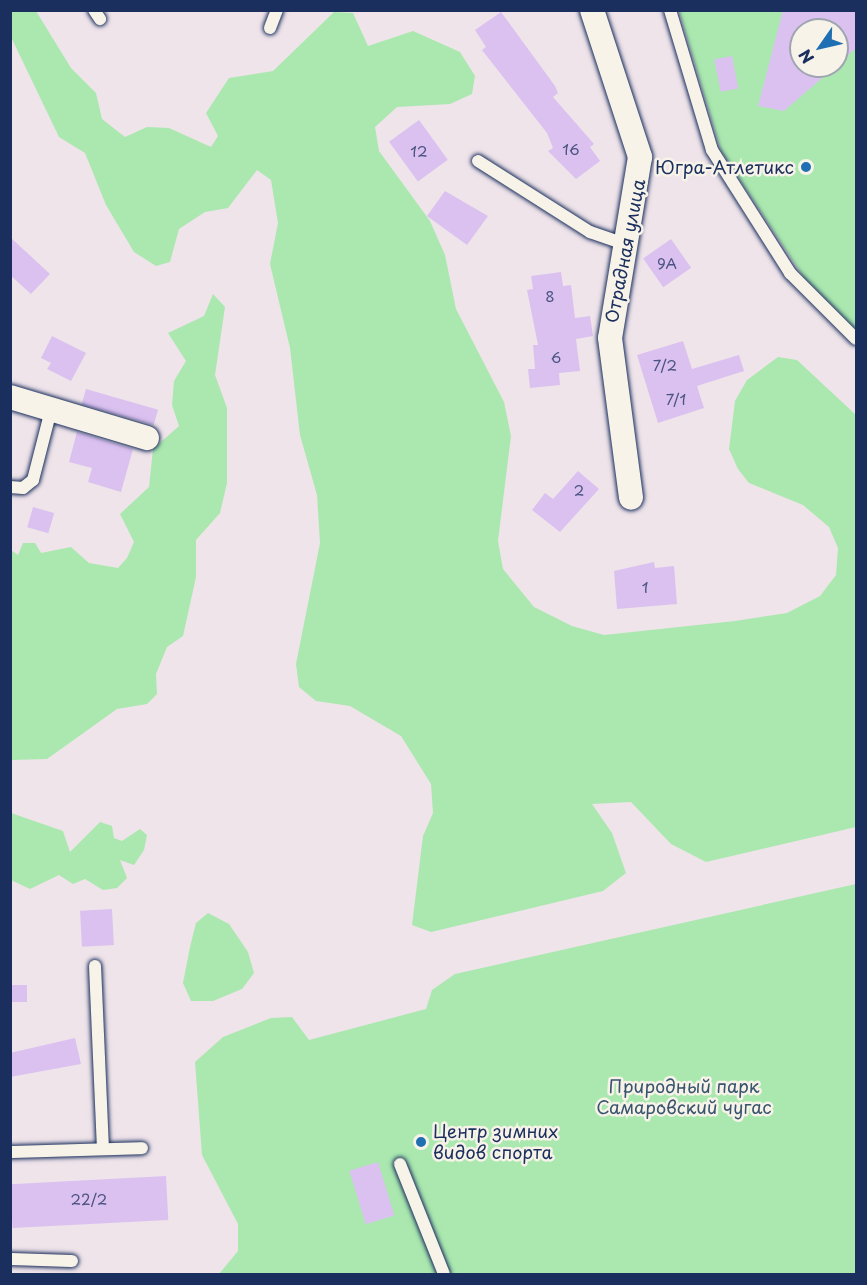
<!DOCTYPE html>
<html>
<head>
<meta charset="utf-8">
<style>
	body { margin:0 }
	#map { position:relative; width:867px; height:1285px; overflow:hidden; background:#efe4ea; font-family:"Playpen Sans",sans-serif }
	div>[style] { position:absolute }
	.green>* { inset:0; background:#aae8af }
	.building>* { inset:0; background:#dbc1f0; transform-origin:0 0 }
	.roads { filter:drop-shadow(0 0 2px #1b2f5e) drop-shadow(0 0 2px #1b2f5e) }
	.lane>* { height:12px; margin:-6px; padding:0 6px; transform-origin:6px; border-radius:6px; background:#f7f3e8 }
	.street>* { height:24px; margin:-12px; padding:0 12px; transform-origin:12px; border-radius:12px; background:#f7f3e8 }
	.dots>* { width:16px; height:16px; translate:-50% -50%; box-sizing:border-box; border:3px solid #f7f3e8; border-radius:50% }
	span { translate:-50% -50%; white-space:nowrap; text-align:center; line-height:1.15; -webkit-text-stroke:5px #f7f3e8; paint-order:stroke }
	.number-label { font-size:15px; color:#4b5482 }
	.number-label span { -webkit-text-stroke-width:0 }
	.poi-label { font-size:18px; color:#1b2f5e }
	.right { translate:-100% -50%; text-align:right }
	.left { translate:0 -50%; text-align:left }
	.street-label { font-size:18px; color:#1b2f5e }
	.park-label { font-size:18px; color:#38546e }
	.frame { position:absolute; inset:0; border:12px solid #1b2f5e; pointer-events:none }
	.north { position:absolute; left:789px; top:18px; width:60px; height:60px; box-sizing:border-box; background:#f7f3e8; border:2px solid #9fa5b1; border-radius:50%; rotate:236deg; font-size:16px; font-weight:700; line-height:24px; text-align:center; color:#1b2f5e }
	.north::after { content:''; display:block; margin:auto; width:21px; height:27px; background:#1f6fb2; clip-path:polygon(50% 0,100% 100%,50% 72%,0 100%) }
</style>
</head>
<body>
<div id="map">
	<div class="green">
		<i style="clip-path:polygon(11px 10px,36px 11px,71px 68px,96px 93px,102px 119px,125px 137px,147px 127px,169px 128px,211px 147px,218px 136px,206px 113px,229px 78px,273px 71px,334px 12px,353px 13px,368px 46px,413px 31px,460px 52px,475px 76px,472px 94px,450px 104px,397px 107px,375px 127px,379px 151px,430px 221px,445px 255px,456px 309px,504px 402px,511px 436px,498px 541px,503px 569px,534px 607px,572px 626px,604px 635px,735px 621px,787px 613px,820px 596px,836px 575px,838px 548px,829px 527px,803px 505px,749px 483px,738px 469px,729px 449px,735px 401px,747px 380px,778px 357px,797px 360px,856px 415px,856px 827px,706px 862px,671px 844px,631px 802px,592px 804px,612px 833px,626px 873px,603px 891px,431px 932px,412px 925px,423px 836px,433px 813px,431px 784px,401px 736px,350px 706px,316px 701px,299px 687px,296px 664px,320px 543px,317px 495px,300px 435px,290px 348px,270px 264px,278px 223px,271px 180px,257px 170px,228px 208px,205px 212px,179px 229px,170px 262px,156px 266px,134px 252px,106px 205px,85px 153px,59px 137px,11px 37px)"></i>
		<i style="clip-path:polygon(evenodd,679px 11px,856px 11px,856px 330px,804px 278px,721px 151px,679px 11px,801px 30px,837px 30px,837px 66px,801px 66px,801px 30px)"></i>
		<i style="clip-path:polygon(213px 294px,225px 307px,215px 375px,227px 408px,227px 483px,220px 513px,196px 540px,196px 577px,183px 636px,167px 647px,156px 674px,157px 694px,147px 704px,117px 709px,47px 759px,11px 760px,11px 550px,18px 555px,23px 543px,35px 543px,41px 553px,71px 547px,89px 563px,118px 568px,127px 558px,134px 542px,120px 514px,149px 487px,153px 449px,179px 426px,172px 405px,174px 381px,186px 361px,168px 333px,204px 316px)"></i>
		<i style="clip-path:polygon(11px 813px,63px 831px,70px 852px,100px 822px,112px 826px,114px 838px,122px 841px,140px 829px,147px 835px,144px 850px,134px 865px,120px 860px,127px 878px,117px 888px,103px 890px,85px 879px,73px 884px,59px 875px,30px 889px,11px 880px)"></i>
		<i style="clip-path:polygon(856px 884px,856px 1274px,219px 1274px,238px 1251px,238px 1224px,202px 1155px,195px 1062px,223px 1037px,271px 1018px,292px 1017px,309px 1040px,426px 1009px,432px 990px,455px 974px)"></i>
		<i style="clip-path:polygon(208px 913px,229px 924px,248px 952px,254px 973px,242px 989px,213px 1001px,191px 1001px,183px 983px,190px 947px,196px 923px)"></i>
	</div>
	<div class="building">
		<i style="clip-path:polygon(783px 10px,856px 10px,856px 48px,837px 65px,837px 30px,801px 30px,801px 66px,836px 66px,784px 111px,758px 106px)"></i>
		<i style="clip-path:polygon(501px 12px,555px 86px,558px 93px,553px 97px,594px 144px,590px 147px,600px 161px,576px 179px,548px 151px,553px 148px,547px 133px,482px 50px,486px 47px,475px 30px)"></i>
		<i style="left:732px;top:56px;width:33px;height:18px;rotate:79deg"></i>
		<i style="left:419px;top:120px;width:49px;height:37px;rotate:54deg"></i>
		<i style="clip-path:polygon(445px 191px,488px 216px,467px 245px,427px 216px)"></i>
		<i style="clip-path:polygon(10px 237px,50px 274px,31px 294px,10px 275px)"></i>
		<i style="left:671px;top:239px;width:35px;height:34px;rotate:55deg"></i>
		<i style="clip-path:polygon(561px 272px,563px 286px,571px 285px,575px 318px,590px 316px,593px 336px,576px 339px,580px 371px,559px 373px,560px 385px,530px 388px,528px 369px,535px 369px,533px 345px,538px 345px,527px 290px,533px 289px,531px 276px)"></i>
		<i style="clip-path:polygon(52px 336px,86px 353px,71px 381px,47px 369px,51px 363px,41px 358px)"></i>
		<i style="clip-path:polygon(683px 341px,692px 369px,739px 355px,744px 371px,697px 386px,704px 408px,658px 423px,637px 355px)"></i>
		<i style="left:86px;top:389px;width:75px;height:16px;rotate:16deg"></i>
		<i style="clip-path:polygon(77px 432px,133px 449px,121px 492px,88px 482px,92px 468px,69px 462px)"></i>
		<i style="clip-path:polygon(578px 471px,599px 489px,560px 532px,532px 510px,545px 493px,553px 499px)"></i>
		<i style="left:33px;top:507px;width:22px;height:21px;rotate:16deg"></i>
		<i style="clip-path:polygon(654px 562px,655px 568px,674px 566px,677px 604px,617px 609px,614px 571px)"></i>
		<i style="left:112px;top:909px;width:36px;height:32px;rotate:87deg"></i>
		<i style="left:27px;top:985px;width:17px;height:17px;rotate:90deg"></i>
		<i style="clip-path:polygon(75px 1038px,81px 1064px,10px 1077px,10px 1053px)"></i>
		<i style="left:378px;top:1162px;width:56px;height:30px;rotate:73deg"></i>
		<i style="left:166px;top:1176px;width:44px;height:156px;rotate:87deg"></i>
	</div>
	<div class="roads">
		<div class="lane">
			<i style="left:94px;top:10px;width:11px;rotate:56deg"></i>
			<i style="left:670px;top:10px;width:146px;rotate:73.3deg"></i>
			<i style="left:712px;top:150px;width:146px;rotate:57.6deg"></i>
			<i style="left:790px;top:273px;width:93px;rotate:45deg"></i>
			<i style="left:270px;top:28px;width:19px;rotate:-69deg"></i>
			<i style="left:478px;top:161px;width:133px;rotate:32.4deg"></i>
			<i style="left:590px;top:232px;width:36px;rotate:19deg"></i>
			<i style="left:10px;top:487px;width:13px;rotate:4deg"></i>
			<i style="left:23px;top:488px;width:13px;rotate:-39deg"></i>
			<i style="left:33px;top:480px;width:72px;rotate:-75.6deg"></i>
			<i style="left:95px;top:966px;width:183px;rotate:87.5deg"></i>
			<i style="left:10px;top:1152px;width:132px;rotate:-1.7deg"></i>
			<i style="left:400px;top:1164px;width:118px;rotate:68.2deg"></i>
			<i style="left:10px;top:1259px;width:62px;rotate:1.8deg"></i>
		</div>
		<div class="street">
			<i style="left:592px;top:10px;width:155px;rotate:71.9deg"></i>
			<i style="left:640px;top:157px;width:183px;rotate:99.4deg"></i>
			<i style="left:610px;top:338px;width:161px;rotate:82.5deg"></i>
			<i style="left:10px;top:397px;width:143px;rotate:16.7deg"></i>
		</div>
	</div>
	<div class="dots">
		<i style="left:806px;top:167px;background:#1f6fb2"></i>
		<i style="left:421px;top:1142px;background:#1f6fb2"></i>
	</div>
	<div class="number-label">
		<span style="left:571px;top:149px">16</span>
		<span style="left:419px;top:151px">12</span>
		<span style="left:667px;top:263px">9А</span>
		<span style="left:550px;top:296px">8</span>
		<span style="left:556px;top:357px">6</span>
		<span style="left:665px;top:365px">7/2</span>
		<span style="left:676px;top:399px">7/1</span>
		<span style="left:579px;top:490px">2</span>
		<span style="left:645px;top:587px">1</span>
		<span style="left:89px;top:1199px">22/2</span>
	</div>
	<div class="poi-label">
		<span class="right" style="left:794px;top:167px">Югра-Атлетикс</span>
		<span class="left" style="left:433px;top:1142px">Центр зимних<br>видов спорта</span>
	</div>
	<div class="street-label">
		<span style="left:625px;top:251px;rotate:-79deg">Отрадная улица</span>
	</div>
	<div class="park-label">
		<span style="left:684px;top:1097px">Природный парк<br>Самаровский чугас</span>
	</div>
	<div class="frame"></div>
	<div class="north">N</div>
</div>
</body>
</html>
